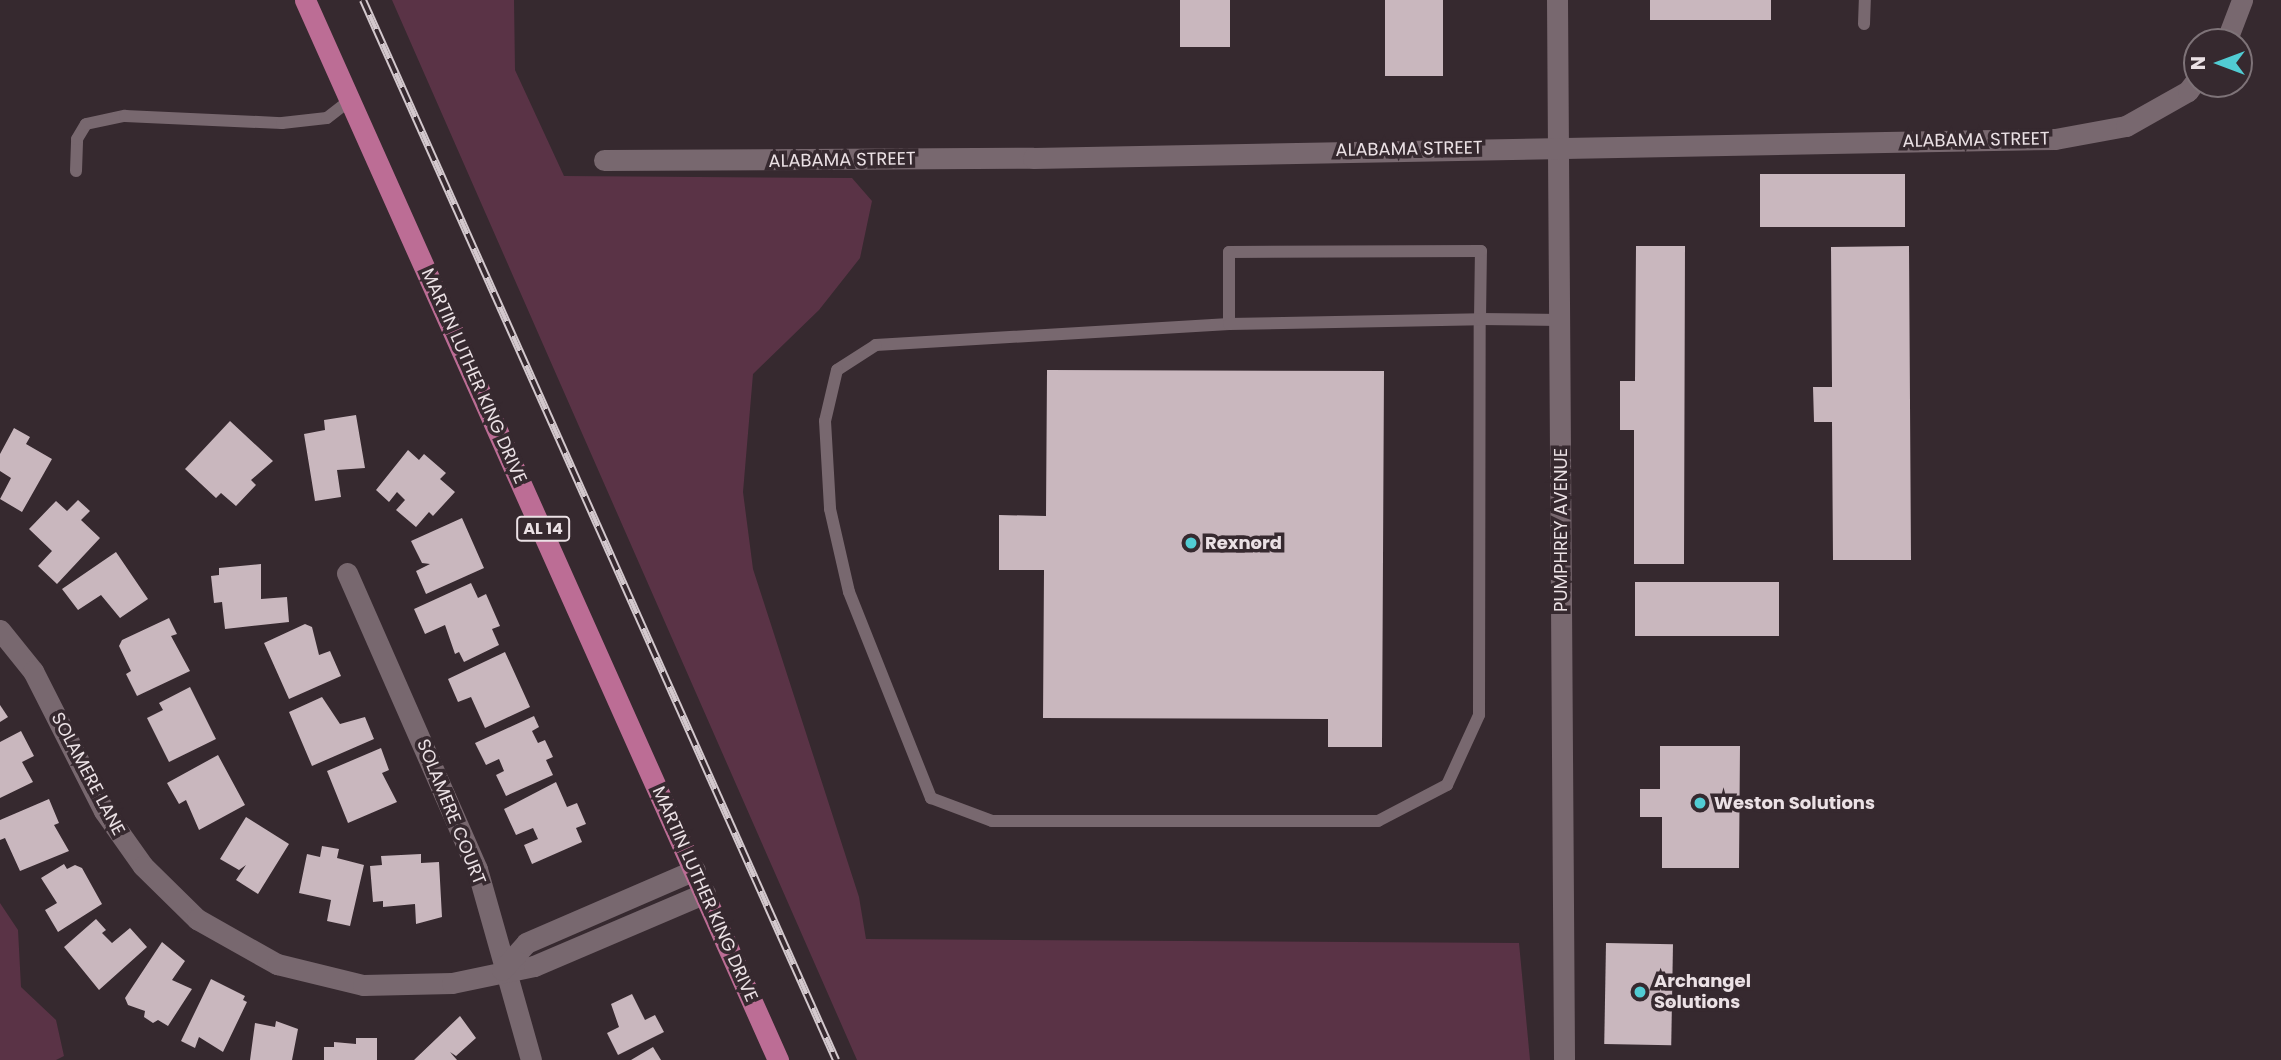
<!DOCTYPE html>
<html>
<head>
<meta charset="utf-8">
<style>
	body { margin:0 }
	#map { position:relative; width:2281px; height:1060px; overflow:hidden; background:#36292f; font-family:Poppins,sans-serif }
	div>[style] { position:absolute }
	.green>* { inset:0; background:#5a3346 }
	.building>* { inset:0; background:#c9b7be; transform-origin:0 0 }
	.service>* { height:12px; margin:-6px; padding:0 6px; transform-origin:6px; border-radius:6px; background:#78686f }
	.minor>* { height:21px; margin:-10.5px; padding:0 10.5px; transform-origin:10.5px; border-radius:10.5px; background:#78686f }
	.primary>* { height:21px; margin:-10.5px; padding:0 10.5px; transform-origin:10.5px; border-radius:10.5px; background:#bc6d95 }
	.rail>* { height:8px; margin-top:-4px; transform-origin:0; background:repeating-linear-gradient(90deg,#36292f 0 16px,#d3c8cd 0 32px); box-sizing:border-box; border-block:2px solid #d3c8cd }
	.dots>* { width:19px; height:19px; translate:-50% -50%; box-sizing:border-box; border:4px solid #36292f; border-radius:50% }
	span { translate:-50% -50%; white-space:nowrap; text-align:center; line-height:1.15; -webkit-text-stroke:7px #36292f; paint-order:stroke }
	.shield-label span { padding:2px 5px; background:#36292f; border:2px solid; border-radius:5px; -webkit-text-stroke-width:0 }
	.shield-label { font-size:16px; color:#ebe1e5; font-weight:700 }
	.street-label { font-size:18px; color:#ebe1e5 }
	.poi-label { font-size:18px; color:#ebe1e5; font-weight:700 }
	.left { translate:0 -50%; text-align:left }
	.north { position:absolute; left:2183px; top:28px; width:70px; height:70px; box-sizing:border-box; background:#36292f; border:2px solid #7e7378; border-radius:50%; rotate:270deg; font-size:19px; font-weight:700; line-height:28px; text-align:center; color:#ebe1e5 }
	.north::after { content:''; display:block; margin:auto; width:24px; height:32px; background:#51ccd3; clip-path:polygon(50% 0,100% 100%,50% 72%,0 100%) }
</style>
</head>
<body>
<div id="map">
	<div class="green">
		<i style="clip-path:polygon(392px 0,514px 0,515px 70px,564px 176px,852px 178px,872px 201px,860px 258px,819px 310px,753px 374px,743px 492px,753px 569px,859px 897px,866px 939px,1519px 943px,1530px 1060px,857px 1060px)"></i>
		<i style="clip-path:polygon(0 903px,18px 930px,21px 987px,56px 1020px,64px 1056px,56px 1060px,0 1060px)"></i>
	</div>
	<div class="building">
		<i style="left:1180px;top:0;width:50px;height:47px"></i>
		<i style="left:1385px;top:0;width:58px;height:76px"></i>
		<i style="left:1650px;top:0;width:121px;height:20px"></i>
		<i style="left:1760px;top:174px;width:145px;height:53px"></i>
		<i style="clip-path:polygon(1636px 246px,1685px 246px,1684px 564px,1634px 564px,1634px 430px,1620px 430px,1620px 381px,1635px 381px)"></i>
		<i style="clip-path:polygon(1909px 246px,1911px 560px,1833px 560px,1832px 422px,1814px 422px,1813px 387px,1832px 387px,1831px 247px)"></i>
		<i style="clip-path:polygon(1047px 370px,1384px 371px,1382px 747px,1328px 747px,1328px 719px,1043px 718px,1044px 570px,999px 570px,999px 515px,1046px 516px)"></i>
		<i style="clip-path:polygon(356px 415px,365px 468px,337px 470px,341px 497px,315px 501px,304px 434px,325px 430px,324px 420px)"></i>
		<i style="clip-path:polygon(230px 421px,273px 461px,251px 480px,256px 485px,236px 506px,221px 493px,216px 498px,185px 469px)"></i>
		<i style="clip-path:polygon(14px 428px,30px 437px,26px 444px,52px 459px,22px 512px,0 499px,11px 478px,0 471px,0 454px)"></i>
		<i style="clip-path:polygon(408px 450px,419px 460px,424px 454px,446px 473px,440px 479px,455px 492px,433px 516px,429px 512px,416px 527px,396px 510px,405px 500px,397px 492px,389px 502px,376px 490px)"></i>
		<i style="clip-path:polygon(78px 500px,90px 511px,81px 520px,100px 538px,57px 584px,38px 566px,52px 551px,29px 529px,56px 501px,67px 511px)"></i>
		<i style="clip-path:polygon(462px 518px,484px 568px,426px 594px,416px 571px,430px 564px,422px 563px,411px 541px)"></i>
		<i style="clip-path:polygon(116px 552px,148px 599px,120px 618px,101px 595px,78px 610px,62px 589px)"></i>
		<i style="clip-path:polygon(261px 564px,261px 599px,287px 597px,289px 622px,225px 629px,222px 602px,214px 603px,211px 576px,219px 575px,219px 568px)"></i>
		<i style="left:1635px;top:582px;width:144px;height:54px"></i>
		<i style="clip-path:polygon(471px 583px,478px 598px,486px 594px,500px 626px,492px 629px,499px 645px,464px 662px,459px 652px,455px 654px,445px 625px,425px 634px,414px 609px)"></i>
		<i style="clip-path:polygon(169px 618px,177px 634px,171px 636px,190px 671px,137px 696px,126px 674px,131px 671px,119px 646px,122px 640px)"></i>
		<i style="clip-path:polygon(305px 624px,312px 627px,319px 655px,330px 651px,341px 676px,289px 699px,264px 643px)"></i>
		<i style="clip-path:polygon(505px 652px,530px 707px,485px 728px,471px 697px,458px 702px,448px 679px)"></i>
		<i style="clip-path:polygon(190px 687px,216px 739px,169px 762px,147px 718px,163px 710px,159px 703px)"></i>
		<i style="clip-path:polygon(322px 697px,340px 724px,365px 717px,374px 739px,312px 766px,289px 712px)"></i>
		<i style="clip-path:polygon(0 705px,8px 717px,0 722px)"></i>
		<i style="clip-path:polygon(534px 716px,539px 727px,532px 731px,538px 743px,545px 740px,553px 757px,546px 760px,553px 775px,506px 796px,496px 775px,504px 771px,499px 759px,486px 765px,475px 743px)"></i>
		<i style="clip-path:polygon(21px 731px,34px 756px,22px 762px,33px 782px,0 798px,0 742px)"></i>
		<i style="clip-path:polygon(1660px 746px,1740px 746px,1739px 868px,1662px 868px,1662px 817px,1640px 817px,1640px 789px,1660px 789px)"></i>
		<i style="clip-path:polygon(381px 748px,389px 770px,382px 773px,397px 802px,348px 823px,327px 771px)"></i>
		<i style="clip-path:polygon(218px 755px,245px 805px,199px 830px,186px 800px,179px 804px,167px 783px)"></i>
		<i style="clip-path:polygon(556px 782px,567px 807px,577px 803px,586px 824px,576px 828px,582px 842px,532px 864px,524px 845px,538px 839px,533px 828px,516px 835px,504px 809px)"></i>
		<i style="clip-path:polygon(49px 799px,59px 823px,54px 825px,69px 851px,20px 871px,5px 838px,0 840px,0 820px)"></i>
		<i style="clip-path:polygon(246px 817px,289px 844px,258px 894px,236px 880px,246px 865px,239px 870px,220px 859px)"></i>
		<i style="clip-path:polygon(322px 846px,339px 849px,337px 858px,364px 865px,350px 926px,327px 921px,331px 900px,299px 893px,307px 854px,320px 857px)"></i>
		<i style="clip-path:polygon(421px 854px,421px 863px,439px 862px,442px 917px,416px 924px,415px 904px,383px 907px,383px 901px,373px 902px,370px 866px,382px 865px,381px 856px)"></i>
		<i style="clip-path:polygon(64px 864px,67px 869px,75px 865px,82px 868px,102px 904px,58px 932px,45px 910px,57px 903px,41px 878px)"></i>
		<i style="clip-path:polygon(96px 919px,106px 930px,102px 933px,112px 943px,130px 928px,147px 947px,99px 990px,64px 947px)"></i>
		<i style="clip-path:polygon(162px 942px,185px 961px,172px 980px,192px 989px,168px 1026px,158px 1020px,153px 1023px,144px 1017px,145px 1011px,128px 1005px,125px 998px)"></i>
		<i style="left:1606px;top:943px;width:67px;height:101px;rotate:1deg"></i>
		<i style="clip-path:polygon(211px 979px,245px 996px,243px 1000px,247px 1002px,223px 1052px,199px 1037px,195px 1048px,181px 1041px)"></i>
		<i style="clip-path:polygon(632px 994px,645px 1020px,655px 1015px,664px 1032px,618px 1055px,607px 1033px,619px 1027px,611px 1004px)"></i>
		<i style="clip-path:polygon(460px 1016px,476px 1038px,456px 1056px,450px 1052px,457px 1060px,414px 1060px)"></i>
		<i style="clip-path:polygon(276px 1021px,298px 1029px,292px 1060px,250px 1060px,255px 1023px,275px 1027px)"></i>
		<i style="clip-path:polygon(356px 1038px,377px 1038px,377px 1060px,324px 1060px,324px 1047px,334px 1047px,334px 1042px,356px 1044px)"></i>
		<i style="clip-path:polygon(653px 1047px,661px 1060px,631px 1060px)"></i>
	</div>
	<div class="service">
		<i style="left:1864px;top:24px;width:24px;rotate:-88deg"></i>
		<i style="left:76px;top:171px;width:32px;rotate:-88deg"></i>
		<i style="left:77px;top:139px;width:17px;rotate:-59deg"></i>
		<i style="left:86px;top:124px;width:40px;rotate:-12deg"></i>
		<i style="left:125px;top:116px;width:157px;rotate:2.6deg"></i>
		<i style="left:282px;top:123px;width:45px;rotate:-6.3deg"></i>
		<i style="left:327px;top:118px;width:31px;rotate:-38deg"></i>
		<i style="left:1229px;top:324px;width:354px;rotate:176.6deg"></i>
		<i style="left:876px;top:345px;width:46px;rotate:147.3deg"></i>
		<i style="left:837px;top:370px;width:52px;rotate:103.2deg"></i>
		<i style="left:825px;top:421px;width:88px;rotate:86.7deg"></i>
		<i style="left:830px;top:509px;width:85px;rotate:77.1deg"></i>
		<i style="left:849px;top:592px;width:222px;rotate:68.3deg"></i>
		<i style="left:931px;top:798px;width:65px;rotate:20.7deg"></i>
		<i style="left:992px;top:821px;width:386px"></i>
		<i style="left:1378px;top:821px;width:78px;rotate:-27.6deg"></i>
		<i style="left:1447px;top:785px;width:77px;rotate:-65.4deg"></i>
		<i style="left:1479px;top:715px;width:396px;rotate:-89.9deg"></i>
		<i style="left:1480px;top:319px;width:68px;rotate:-89.2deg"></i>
		<i style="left:1481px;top:251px;width:252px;rotate:179.8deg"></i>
		<i style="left:1229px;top:252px;width:72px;rotate:90deg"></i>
		<i style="left:1229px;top:324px;width:251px;rotate:-1.1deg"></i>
		<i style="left:1480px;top:319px;width:80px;rotate:0.7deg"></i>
	</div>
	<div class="minor">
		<i style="left:1557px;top:0;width:1060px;rotate:89.62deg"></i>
		<i style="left:2226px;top:42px;width:45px;rotate:-69.1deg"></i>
		<i style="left:604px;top:160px;width:429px;rotate:-0.3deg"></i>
		<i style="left:1033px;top:158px;width:1022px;rotate:-1.07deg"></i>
		<i style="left:2055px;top:139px;width:72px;rotate:-10.4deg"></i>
		<i style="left:2126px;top:126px;width:71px;rotate:-29.4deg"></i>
		<i style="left:2188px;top:91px;width:15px;rotate:-53deg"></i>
		<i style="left:347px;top:573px;width:323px;rotate:66.3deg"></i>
		<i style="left:477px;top:869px;width:198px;rotate:74.2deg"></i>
		<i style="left:0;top:630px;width:53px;rotate:51.2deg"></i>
		<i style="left:33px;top:671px;width:157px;rotate:63.1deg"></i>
		<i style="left:104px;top:811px;width:67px;rotate:54.7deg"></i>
		<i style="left:143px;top:866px;width:76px;rotate:44.5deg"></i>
		<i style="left:197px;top:919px;width:92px;rotate:29.4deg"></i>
		<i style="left:277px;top:964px;width:89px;rotate:13.7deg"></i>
		<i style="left:363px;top:985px;width:89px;rotate:-1.3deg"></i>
		<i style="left:452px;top:983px;width:84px;rotate:-11.7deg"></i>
		<i style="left:534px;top:966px;width:186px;rotate:-23.1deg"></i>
		<i style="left:502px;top:970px;width:36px;rotate:-48deg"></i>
		<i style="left:526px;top:943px;width:184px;rotate:-23.4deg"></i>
	</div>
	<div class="primary">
		<i style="left:305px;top:0;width:1161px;rotate:65.95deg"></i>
	</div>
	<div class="rail">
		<i style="left:363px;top:0;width:1161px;rotate:65.95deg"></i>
	</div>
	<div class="dots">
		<i style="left:1191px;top:543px;background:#51ccd3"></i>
		<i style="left:1700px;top:803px;background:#51ccd3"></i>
		<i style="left:1640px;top:992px;background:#51ccd3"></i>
	</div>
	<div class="shield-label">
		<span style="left:543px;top:529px">AL 14</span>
	</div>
	<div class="street-label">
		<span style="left:1976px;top:140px;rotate:-1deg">ALABAMA STREET</span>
		<span style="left:1409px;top:149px;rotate:-1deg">ALABAMA STREET</span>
		<span style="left:842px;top:160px;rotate:-1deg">ALABAMA STREET</span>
		<span style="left:474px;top:376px;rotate:66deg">MARTIN LUTHER KING DRIVE</span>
		<span style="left:1561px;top:530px;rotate:-90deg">PUMPHREY AVENUE</span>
		<span style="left:88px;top:774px;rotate:62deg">SOLAMERE LANE</span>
		<span style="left:451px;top:812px;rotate:68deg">SOLAMERE COURT</span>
		<span style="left:705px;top:894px;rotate:66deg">MARTIN LUTHER KING DRIVE</span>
	</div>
	<div class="poi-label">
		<span class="left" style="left:1205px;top:543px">Rexnord</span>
		<span class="left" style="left:1714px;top:803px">Weston Solutions</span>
		<span class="left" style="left:1654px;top:992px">Archangel<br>Solutions</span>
	</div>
	<div class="north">N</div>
</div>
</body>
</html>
